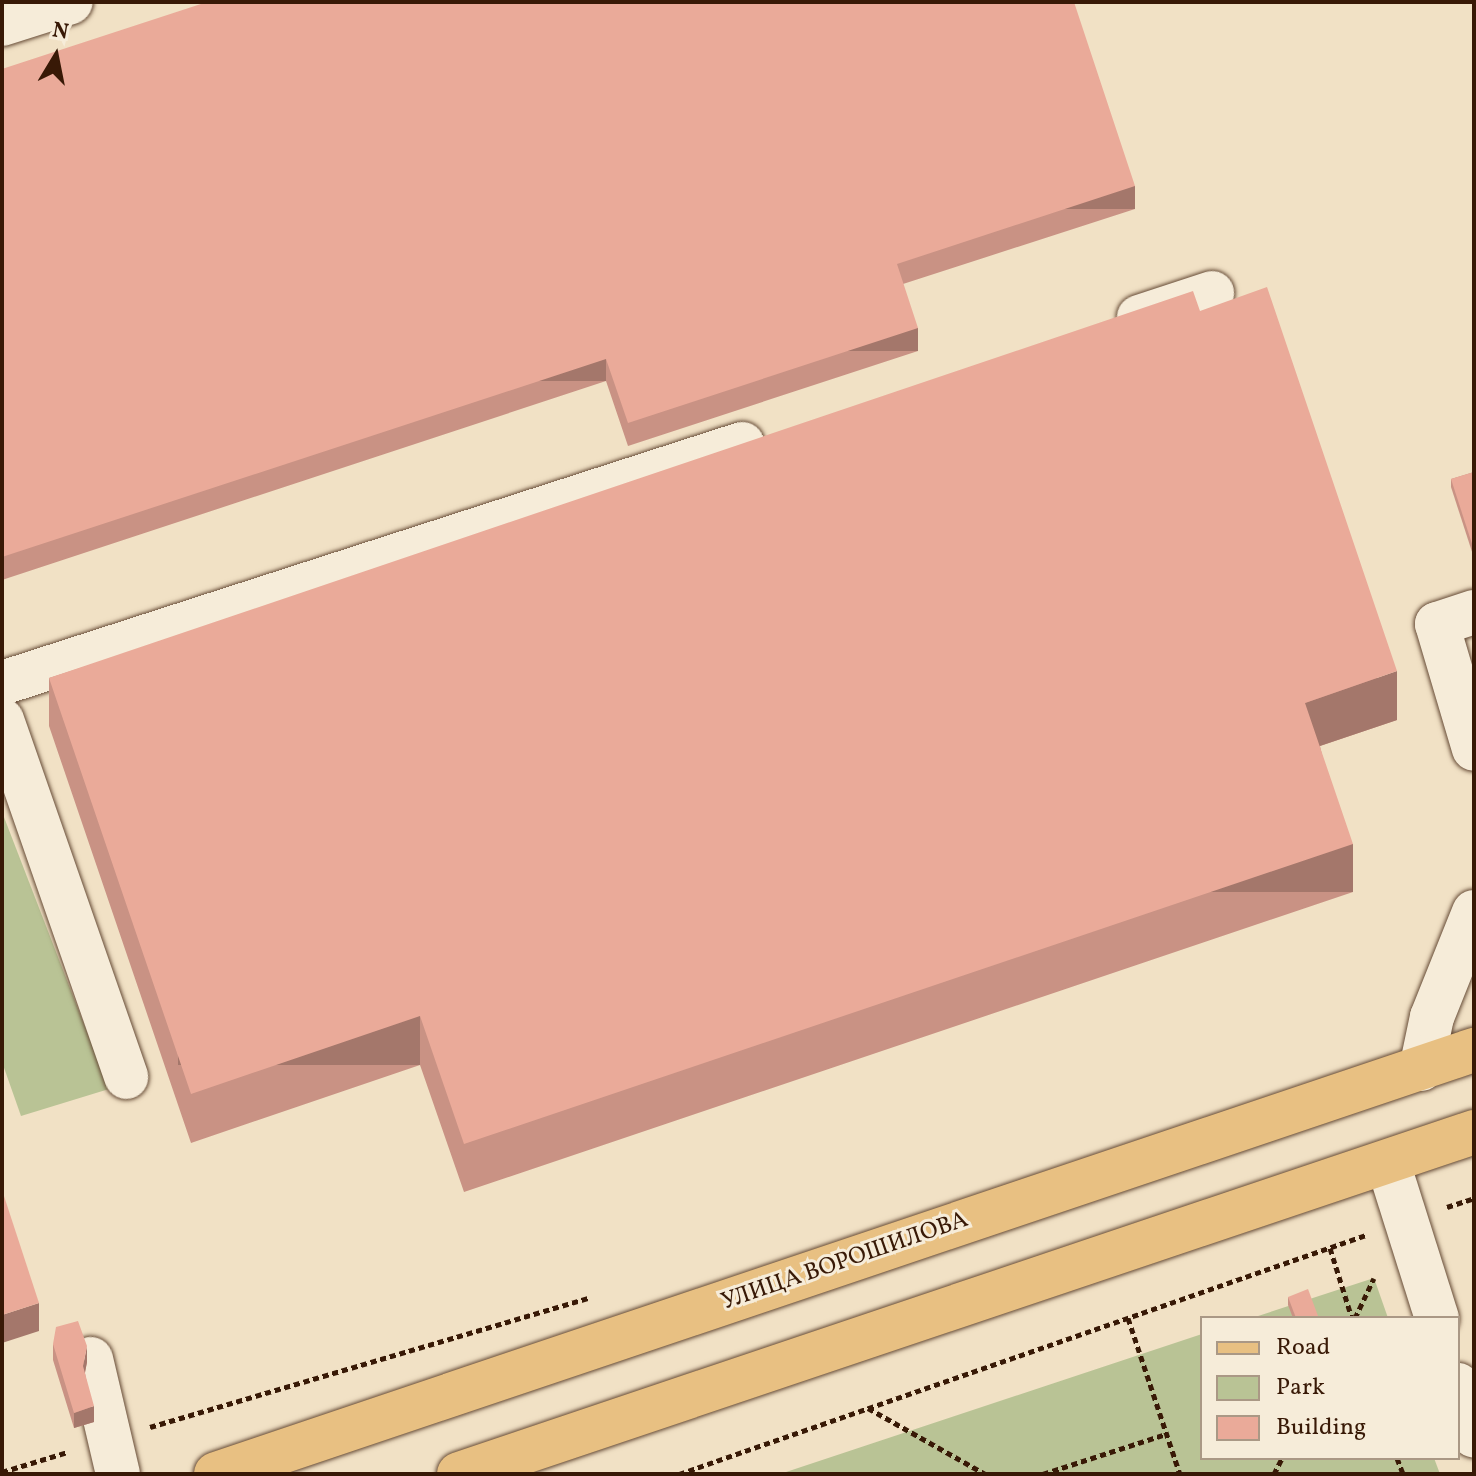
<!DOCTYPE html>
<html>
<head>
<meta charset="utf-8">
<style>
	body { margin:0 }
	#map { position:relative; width:1476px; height:1476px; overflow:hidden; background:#f1e1c5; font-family:Vollkorn,serif }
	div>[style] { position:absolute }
	.green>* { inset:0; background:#b9c395 }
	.path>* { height:5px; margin-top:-2.5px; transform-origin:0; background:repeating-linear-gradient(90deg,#381906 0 6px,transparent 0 10px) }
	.roads { filter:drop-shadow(0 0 2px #664b36) drop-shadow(0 0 2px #664b36) }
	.minor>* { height:44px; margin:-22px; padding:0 22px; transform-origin:22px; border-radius:22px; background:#f6ecd9 }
	.major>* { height:44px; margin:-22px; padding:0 22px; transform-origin:22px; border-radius:22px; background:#e8c082 }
	.wall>* { inset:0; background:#c99284 }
	.shaded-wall>* { inset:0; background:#a4776b; transform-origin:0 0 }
	.building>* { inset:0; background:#eaaa99 }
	span { translate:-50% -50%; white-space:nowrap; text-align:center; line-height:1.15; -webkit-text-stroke:6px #f6ecd9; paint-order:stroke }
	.street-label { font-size:24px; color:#381906 }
	.frame { position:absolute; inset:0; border:4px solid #381906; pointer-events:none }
	.legend { position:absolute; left:1200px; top:1316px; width:260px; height:144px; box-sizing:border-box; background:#f6ecd9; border:2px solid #aa9885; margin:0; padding:10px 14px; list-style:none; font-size:24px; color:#381906 }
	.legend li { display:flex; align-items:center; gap:16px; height:40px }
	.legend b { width:40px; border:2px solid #aa9885 }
	.north { position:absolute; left:16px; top:16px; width:80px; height:80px; -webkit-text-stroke:6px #f6ecd9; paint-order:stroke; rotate:10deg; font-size:22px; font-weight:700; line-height:32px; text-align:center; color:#381906 }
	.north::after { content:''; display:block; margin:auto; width:28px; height:36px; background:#381906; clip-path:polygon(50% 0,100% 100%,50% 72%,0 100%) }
</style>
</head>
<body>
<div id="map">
	<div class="green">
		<i style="clip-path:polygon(2px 812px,109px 1089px,21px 1116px,2px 1062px)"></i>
		<i style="clip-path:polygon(1374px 1278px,1388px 1318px,1252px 1318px)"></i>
		<i style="clip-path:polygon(1202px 1334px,1202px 1458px,1434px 1458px,1440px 1474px,780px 1474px)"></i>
	</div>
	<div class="path">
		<i style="left:1447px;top:1207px;width:28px;rotate:-18deg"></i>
		<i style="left:1330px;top:1248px;width:73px;rotate:72.6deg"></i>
		<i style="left:1128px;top:1318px;width:164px;rotate:71.6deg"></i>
		<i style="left:1355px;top:1318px;width:44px;rotate:-64.6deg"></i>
		<i style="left:868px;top:1408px;width:134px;rotate:29.4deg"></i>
		<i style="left:150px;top:1427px;width:458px;rotate:-16.4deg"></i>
		<i style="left:1397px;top:1458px;width:17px;rotate:69deg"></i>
		<i style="left:2px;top:1472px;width:69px;rotate:-16.9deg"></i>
		<i style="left:679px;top:1474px;width:727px;rotate:-19.18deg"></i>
		<i style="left:1043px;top:1474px;width:129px;rotate:-18deg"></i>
		<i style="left:1274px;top:1474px;width:18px;rotate:-63deg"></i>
	</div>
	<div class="roads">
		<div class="minor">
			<i style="left:2px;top:24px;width:72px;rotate:-17.7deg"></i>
			<i style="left:1139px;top:317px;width:77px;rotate:-18.2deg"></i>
			<i style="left:1474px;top:612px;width:39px;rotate:162deg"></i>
			<i style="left:1437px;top:624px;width:130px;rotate:73.5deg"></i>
			<i style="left:2px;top:683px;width:778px;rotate:-17.9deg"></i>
			<i style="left:2px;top:720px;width:378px;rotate:70.8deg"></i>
			<i style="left:1421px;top:1069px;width:53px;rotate:-78.1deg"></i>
			<i style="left:1432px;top:1017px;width:113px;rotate:-68.2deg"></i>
			<i style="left:1388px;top:1163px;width:163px;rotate:72.5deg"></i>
			<i style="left:91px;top:1359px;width:118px;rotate:76.8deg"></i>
			<i style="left:1458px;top:1385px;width:53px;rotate:72.6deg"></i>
		</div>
		<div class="major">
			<i style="left:216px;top:1474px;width:1328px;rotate:-18.63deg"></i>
			<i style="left:459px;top:1474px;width:1071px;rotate:-18.62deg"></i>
		</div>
	</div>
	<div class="wall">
		<i style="clip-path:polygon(2px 69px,1135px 209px,903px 284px,918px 351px,628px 446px,606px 381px,2px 580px)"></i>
		<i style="clip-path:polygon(1200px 311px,1397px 720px,1320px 746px,1353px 892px,464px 1192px,420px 1065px,191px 1143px,49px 726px,49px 678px)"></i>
		<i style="clip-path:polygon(1474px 472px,1474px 558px,1451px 487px,1451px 479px)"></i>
		<i style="clip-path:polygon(1288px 1297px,1318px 1318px,1293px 1318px,1288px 1305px)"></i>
		<i style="clip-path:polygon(53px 1344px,87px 1362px,85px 1373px,94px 1422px,74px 1428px,53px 1360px)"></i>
	</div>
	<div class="shaded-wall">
		<i style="left:1135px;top:186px;width:23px;height:250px;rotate:90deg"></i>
		<i style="left:918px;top:328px;width:23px;height:305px;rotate:90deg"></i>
		<i style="left:606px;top:359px;width:22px;height:636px;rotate:90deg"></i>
		<i style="clip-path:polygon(1397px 671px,1397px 720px,1305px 751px,1305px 703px)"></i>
		<i style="left:1353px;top:844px;width:48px;height:938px;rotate:90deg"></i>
		<i style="left:420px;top:1016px;width:49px;height:242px;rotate:90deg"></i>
		<i style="clip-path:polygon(39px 1303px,39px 1331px,2px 1343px,2px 1315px)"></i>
		<i style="clip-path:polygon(87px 1346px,87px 1362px,83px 1382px,83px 1366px)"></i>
		<i style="clip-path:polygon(94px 1406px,94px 1422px,74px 1428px,74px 1413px)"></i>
	</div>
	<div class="building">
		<i style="clip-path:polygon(207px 2px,1074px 2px,1135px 186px,897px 264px,918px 328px,628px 423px,606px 359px,2px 557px,2px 69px)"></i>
		<i style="clip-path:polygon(1267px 287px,1397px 671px,1305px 703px,1353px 844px,464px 1144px,420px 1016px,191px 1094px,49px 678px,1193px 291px,1200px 311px)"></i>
		<i style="clip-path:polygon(1474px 472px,1474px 550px,1451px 479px)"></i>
		<i style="clip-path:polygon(4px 1196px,39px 1303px,2px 1315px,2px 1197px)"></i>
		<i style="clip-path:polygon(1308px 1289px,1318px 1316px,1313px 1318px,1296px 1318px,1288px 1297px)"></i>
		<i style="clip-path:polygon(78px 1321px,87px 1346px,83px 1366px,94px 1406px,74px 1413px,53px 1344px,56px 1327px)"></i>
	</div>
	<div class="street-label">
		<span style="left:845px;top:1262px;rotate:-19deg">УЛИЦА ВОРОШИЛОВА</span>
	</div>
	<div class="frame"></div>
	<ul class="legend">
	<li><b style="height:10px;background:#e8c082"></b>Road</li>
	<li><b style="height:22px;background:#b9c395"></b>Park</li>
	<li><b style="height:22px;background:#eaaa99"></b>Building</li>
	</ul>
	<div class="north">N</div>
</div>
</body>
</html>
